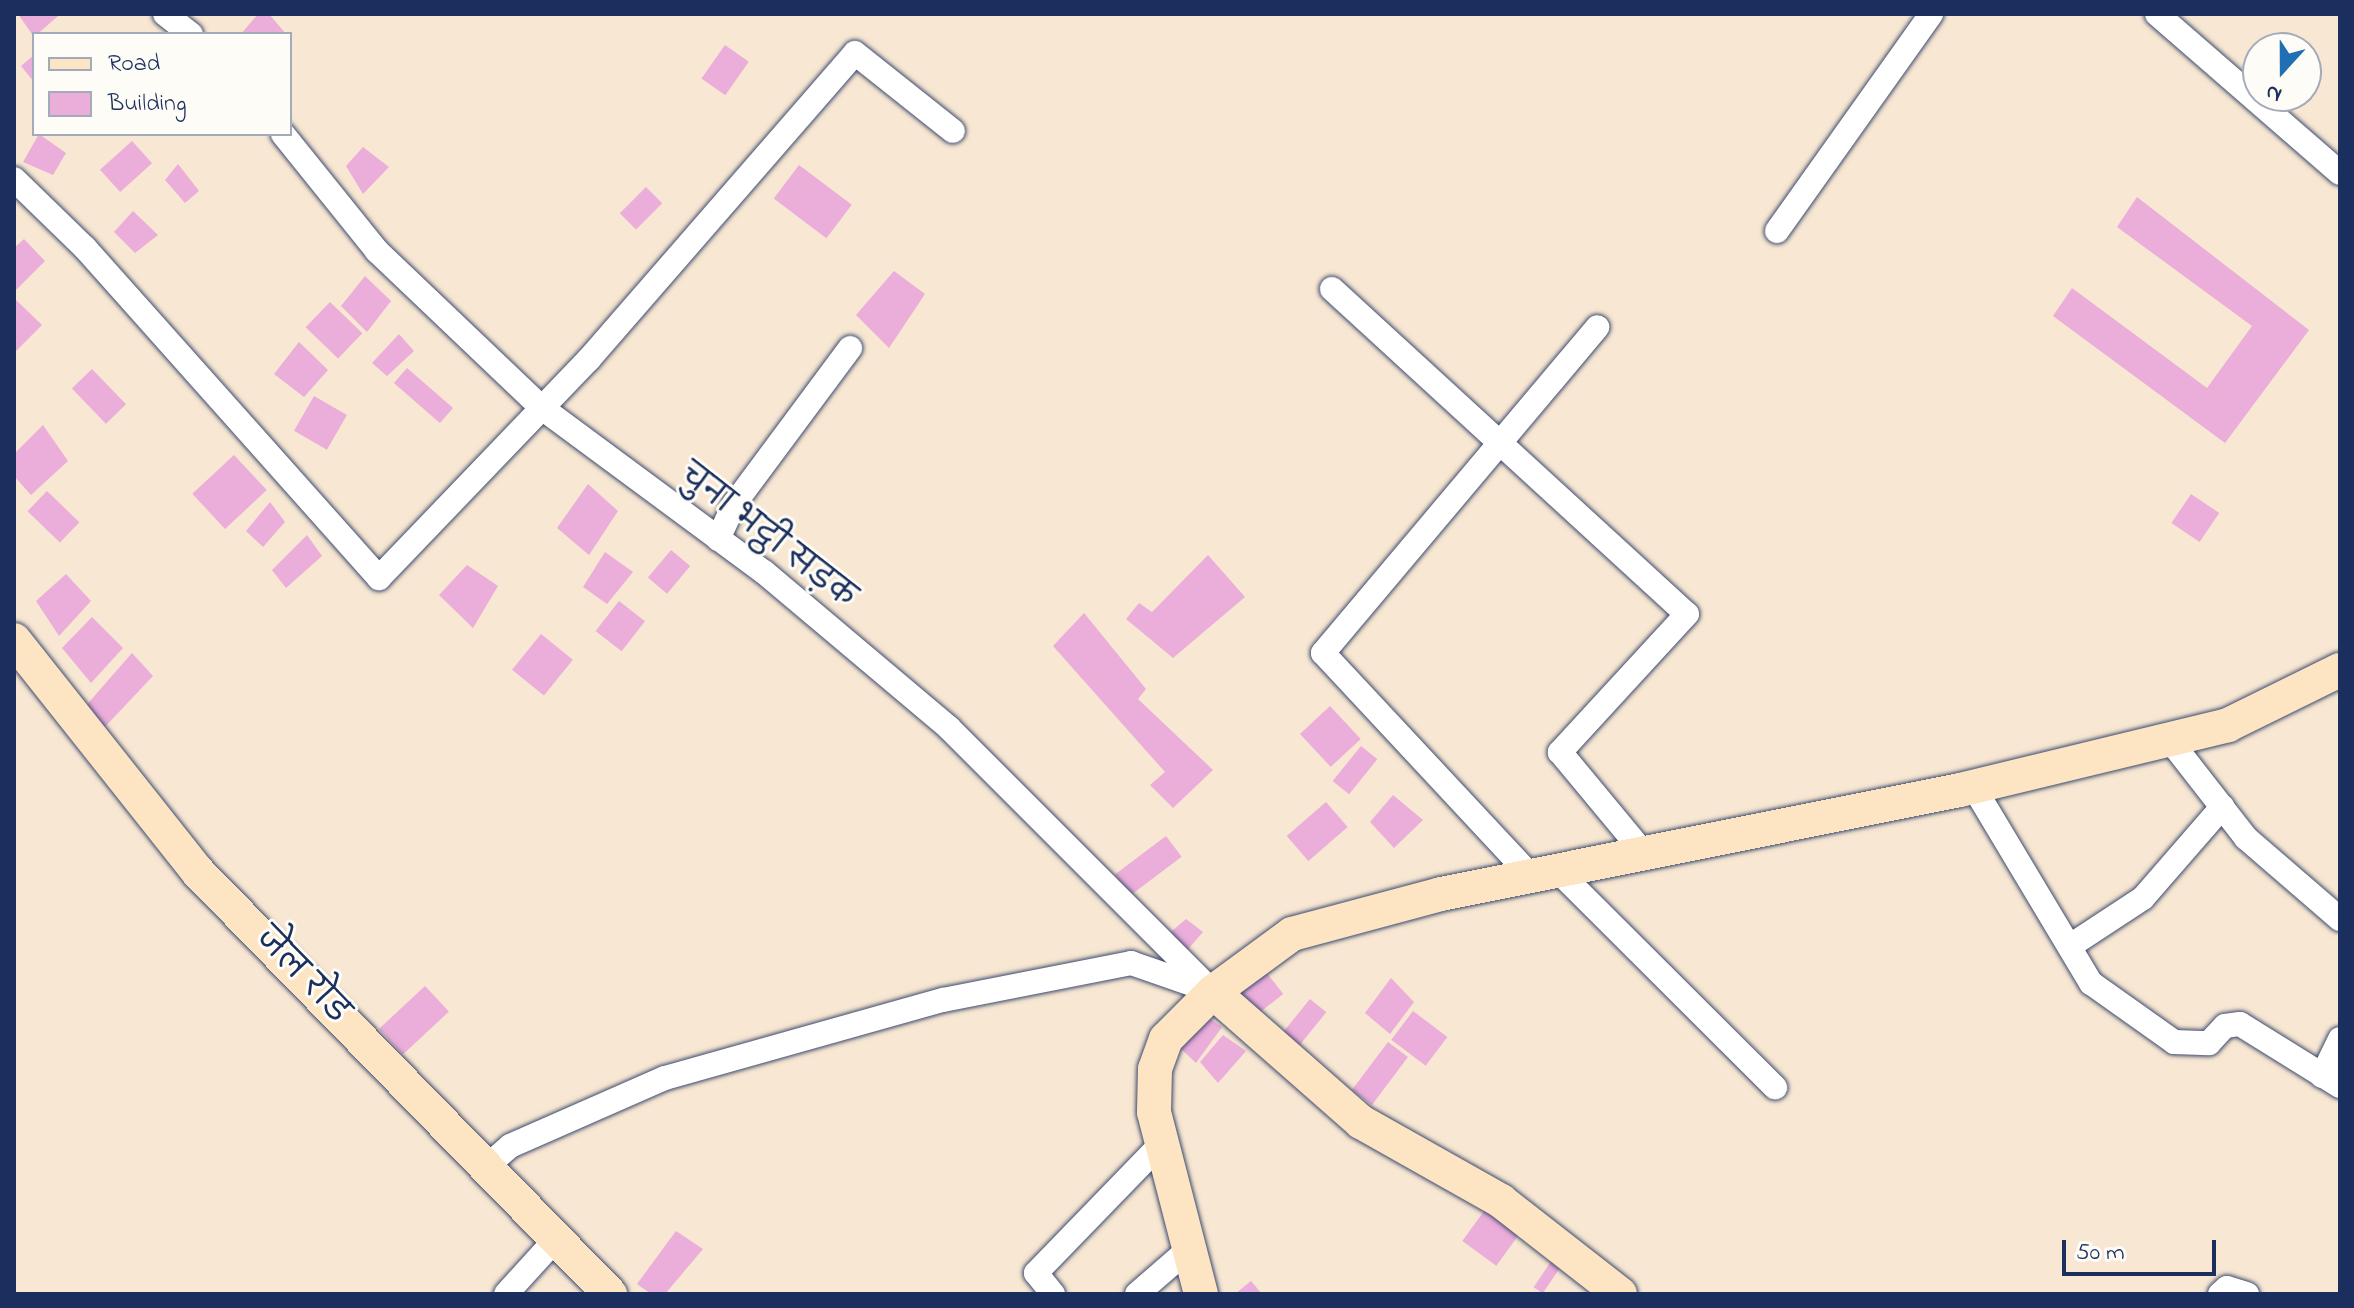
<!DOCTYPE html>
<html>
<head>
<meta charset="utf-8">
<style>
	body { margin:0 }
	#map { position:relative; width:2354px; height:1308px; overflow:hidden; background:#f8e7d2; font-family:"Indie Flower","Playpen Sans Deva",sans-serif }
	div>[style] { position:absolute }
	.building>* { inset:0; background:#ebadda; transform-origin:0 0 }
	.roads { filter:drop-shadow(0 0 2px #3c4b6f) drop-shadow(0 0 2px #3c4b6f) }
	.street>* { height:24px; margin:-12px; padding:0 12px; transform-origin:12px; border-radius:12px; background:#fff }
	.secondary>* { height:34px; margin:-17px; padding:0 17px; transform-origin:17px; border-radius:17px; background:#fde5c4 }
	span { translate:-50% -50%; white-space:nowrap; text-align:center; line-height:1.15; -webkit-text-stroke:6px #fdfcf7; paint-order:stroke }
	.street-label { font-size:32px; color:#1b2f5e }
	.frame { position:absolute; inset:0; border:16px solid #1b2f5e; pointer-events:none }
	.legend { position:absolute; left:32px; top:32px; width:260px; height:104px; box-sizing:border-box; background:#fdfcf7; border:2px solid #a3aaba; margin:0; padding:10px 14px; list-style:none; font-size:24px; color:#1b2f5e }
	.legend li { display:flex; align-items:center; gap:16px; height:40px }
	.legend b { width:40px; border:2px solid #a3aaba }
	.north { position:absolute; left:2242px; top:32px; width:80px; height:80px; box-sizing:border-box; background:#fdfcf7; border:2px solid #a3aaba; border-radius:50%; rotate:201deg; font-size:22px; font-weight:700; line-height:32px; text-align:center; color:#1b2f5e }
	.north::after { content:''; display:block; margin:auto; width:28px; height:36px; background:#1f6fb2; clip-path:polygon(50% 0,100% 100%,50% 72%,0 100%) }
	.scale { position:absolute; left:2062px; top:1240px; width:154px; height:36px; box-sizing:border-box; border:4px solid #1b2f5e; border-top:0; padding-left:10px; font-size:24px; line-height:28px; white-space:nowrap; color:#1b2f5e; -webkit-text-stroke:6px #fdfcf7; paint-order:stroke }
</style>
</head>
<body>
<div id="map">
	<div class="building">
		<i style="clip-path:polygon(18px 14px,56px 14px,58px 16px,34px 37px)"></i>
		<i style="clip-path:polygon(258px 14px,269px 14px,286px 34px,241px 34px)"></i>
		<i style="left:725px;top:45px;width:29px;height:41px;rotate:35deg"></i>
		<i style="clip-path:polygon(34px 55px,34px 82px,21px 66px)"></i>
		<i style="clip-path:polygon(39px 134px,66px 153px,53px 175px,23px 162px)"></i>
		<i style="left:132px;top:141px;width:30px;height:43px;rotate:48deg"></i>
		<i style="clip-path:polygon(363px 147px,389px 167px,363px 194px,346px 166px)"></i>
		<i style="clip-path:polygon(178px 164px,199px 191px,185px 203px,165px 180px)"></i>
		<i style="left:799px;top:165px;width:66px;height:42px;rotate:37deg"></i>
		<i style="left:646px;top:187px;width:23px;height:37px;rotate:45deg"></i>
		<i style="clip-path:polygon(2137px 197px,2309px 330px,2225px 443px,2053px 316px,2072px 288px,2207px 388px,2252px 326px,2117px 227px)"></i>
		<i style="clip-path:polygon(133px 211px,158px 235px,135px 253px,114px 232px)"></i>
		<i style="clip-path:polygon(24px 239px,45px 261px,15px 291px,14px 248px)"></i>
		<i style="clip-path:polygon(894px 271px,925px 294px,889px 348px,856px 315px)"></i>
		<i style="clip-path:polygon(365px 276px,391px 301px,367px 332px,341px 306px)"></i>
		<i style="clip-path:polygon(16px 300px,42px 325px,14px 353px,14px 303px)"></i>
		<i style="left:330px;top:302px;width:45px;height:35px;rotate:44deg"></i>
		<i style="clip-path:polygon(399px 334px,414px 351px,387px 376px,372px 363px)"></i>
		<i style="clip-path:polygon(299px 342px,328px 370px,304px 397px,274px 374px)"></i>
		<i style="left:407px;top:368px;width:61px;height:20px;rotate:41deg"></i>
		<i style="left:92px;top:369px;width:49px;height:28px;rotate:46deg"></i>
		<i style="left:314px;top:396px;width:38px;height:40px;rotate:30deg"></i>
		<i style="clip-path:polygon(43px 425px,68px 461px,31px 495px,14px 476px,14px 454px)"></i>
		<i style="left:234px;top:455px;width:48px;height:57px;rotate:47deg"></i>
		<i style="clip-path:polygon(588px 484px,618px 511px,589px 555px,557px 528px)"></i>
		<i style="left:47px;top:491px;width:45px;height:28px;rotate:44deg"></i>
		<i style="left:2191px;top:494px;width:34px;height:35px;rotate:34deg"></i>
		<i style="clip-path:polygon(270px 502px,285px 522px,263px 547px,246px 531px)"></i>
		<i style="clip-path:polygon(307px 535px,322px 556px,286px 588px,272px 570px)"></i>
		<i style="left:671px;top:550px;width:25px;height:36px;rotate:40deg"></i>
		<i style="clip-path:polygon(605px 552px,633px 572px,607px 604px,583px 587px)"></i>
		<i style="clip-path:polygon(1208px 555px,1245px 597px,1173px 658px,1126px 619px,1139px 603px,1152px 612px)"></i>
		<i style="clip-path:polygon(467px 565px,498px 586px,473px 628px,439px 595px)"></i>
		<i style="clip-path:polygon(66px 574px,91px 601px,59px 636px,36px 601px)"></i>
		<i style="left:619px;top:601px;width:33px;height:38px;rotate:38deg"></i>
		<i style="clip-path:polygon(1084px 613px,1146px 689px,1138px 699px,1213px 770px,1173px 808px,1150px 785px,1165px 772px,1053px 646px)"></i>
		<i style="clip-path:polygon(92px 617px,123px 648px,91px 683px,62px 648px)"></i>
		<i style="left:541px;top:634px;width:41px;height:46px;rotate:39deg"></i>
		<i style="clip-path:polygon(132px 653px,153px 676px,101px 731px,83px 709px)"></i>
		<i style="left:1330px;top:706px;width:45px;height:41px;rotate:47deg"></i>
		<i style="left:1361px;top:746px;width:21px;height:45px;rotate:39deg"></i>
		<i style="clip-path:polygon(1393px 795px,1423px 820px,1394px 848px,1370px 822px)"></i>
		<i style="left:1326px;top:802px;width:33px;height:52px;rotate:49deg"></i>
		<i style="left:1166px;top:836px;width:26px;height:64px;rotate:53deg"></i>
		<i style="clip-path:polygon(1186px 919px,1203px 932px,1182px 956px,1165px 937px)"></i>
		<i style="left:1266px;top:972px;width:28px;height:41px;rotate:52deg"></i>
		<i style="clip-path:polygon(1391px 978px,1414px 1002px,1390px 1034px,1365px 1013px)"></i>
		<i style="left:425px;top:986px;width:35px;height:63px;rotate:47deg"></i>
		<i style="left:1310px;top:999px;width:21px;height:49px;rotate:39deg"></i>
		<i style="left:1413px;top:1011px;width:43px;height:36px;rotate:37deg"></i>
		<i style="clip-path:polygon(1202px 1013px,1222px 1027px,1196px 1063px,1180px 1048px)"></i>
		<i style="clip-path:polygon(1223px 1035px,1246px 1051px,1218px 1083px,1200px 1062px)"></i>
		<i style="left:1388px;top:1042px;width:25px;height:60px;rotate:37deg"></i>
		<i style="left:1487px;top:1207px;width:42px;height:42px;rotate:36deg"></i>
		<i style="clip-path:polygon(676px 1231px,703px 1249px,665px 1294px,651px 1294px,637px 1284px)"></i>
		<i style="left:1556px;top:1254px;width:11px;height:40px;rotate:34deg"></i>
		<i style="clip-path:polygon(1251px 1281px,1262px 1294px,1235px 1294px)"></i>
	</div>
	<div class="roads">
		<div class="street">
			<i style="left:165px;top:14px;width:33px;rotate:38deg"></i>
			<i style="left:2157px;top:14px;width:242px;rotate:41deg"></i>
			<i style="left:283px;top:134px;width:150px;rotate:51.2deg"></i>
			<i style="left:377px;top:251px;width:228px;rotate:43.6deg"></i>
			<i style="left:542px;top:408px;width:276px;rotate:36.5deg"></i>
			<i style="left:764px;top:572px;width:242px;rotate:40.1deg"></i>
			<i style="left:949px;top:728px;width:373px;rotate:45deg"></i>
			<i style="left:14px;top:179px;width:99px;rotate:44.2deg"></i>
			<i style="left:85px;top:248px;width:442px;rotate:48.3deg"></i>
			<i style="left:379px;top:578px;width:303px;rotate:-46.2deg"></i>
			<i style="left:589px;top:359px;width:405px;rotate:-49deg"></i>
			<i style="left:855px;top:53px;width:125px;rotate:38.5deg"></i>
			<i style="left:1777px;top:231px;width:266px;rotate:-54.6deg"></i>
			<i style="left:1332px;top:289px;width:481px;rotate:42.5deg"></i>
			<i style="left:1687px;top:614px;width:188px;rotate:132.6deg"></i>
			<i style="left:1560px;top:752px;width:131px;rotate:50.3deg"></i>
			<i style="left:718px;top:539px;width:40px;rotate:-65deg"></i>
			<i style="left:735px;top:503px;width:193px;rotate:-53.4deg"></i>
			<i style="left:2169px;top:739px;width:125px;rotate:52.1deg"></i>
			<i style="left:2246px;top:838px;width:124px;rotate:40.8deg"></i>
			<i style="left:1973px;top:786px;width:230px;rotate:59.1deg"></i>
			<i style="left:2091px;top:983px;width:102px;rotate:35.4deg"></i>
			<i style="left:2174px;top:1042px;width:35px;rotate:2deg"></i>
			<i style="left:2209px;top:1043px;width:23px;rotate:-47deg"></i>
			<i style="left:2225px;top:1026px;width:15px;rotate:-8deg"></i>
			<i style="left:2240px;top:1024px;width:118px;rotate:31.8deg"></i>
			<i style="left:1557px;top:870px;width:308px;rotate:44.9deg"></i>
			<i style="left:1531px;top:876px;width:305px;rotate:-133deg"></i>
			<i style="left:1323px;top:653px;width:426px;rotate:-49.9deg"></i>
			<i style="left:2070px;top:946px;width:87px;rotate:-33.3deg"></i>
			<i style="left:2143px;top:898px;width:121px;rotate:-49deg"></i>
			<i style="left:2322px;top:1076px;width:41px;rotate:-64.1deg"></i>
			<i style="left:486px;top:1167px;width:32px;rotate:-41deg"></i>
			<i style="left:510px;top:1146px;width:169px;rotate:-23.7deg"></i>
			<i style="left:665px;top:1078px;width:289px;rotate:-15.7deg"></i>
			<i style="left:943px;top:1000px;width:192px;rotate:-11.1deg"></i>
			<i style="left:1131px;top:963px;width:76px;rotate:19.1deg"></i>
			<i style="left:506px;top:1294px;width:74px;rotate:-47.7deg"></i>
			<i style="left:1053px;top:1294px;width:27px;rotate:-129deg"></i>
			<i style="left:1036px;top:1273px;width:180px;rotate:-45.9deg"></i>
			<i style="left:1137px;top:1294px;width:69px;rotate:-40.9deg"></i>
			<i style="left:2220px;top:1294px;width:9px;rotate:-41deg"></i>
			<i style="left:2227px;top:1288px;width:21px;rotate:17deg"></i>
		</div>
		<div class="secondary">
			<i style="left:14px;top:640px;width:296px;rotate:51.6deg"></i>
			<i style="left:198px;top:872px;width:590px;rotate:45.69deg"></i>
			<i style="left:1213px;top:992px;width:197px;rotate:41.3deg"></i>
			<i style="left:1361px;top:1122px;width:161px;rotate:29.4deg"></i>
			<i style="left:1501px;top:1201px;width:151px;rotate:38deg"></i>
			<i style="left:1201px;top:1294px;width:188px;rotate:-104.5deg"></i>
			<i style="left:1154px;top:1112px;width:43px;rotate:-88.7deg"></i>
			<i style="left:1155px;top:1069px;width:32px;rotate:-70deg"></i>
			<i style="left:1166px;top:1039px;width:66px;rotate:-45deg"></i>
			<i style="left:1213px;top:992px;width:98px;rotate:-36.3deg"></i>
			<i style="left:1292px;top:934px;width:154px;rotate:-15deg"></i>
			<i style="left:1441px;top:894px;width:529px;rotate:-11.33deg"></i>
			<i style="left:1960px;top:790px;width:276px;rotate:-13.6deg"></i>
			<i style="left:2228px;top:725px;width:125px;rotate:-26.2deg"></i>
		</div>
	</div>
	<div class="street-label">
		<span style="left:766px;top:538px;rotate:38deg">चुना भट्ठी सड़क</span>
		<span style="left:301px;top:977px;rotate:46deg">जेल रोड</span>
	</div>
	<div class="frame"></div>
	<ul class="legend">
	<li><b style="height:10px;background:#fde5c4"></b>Road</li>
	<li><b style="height:22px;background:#ebadda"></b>Building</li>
	</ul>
	<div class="north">N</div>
	<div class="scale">50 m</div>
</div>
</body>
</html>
